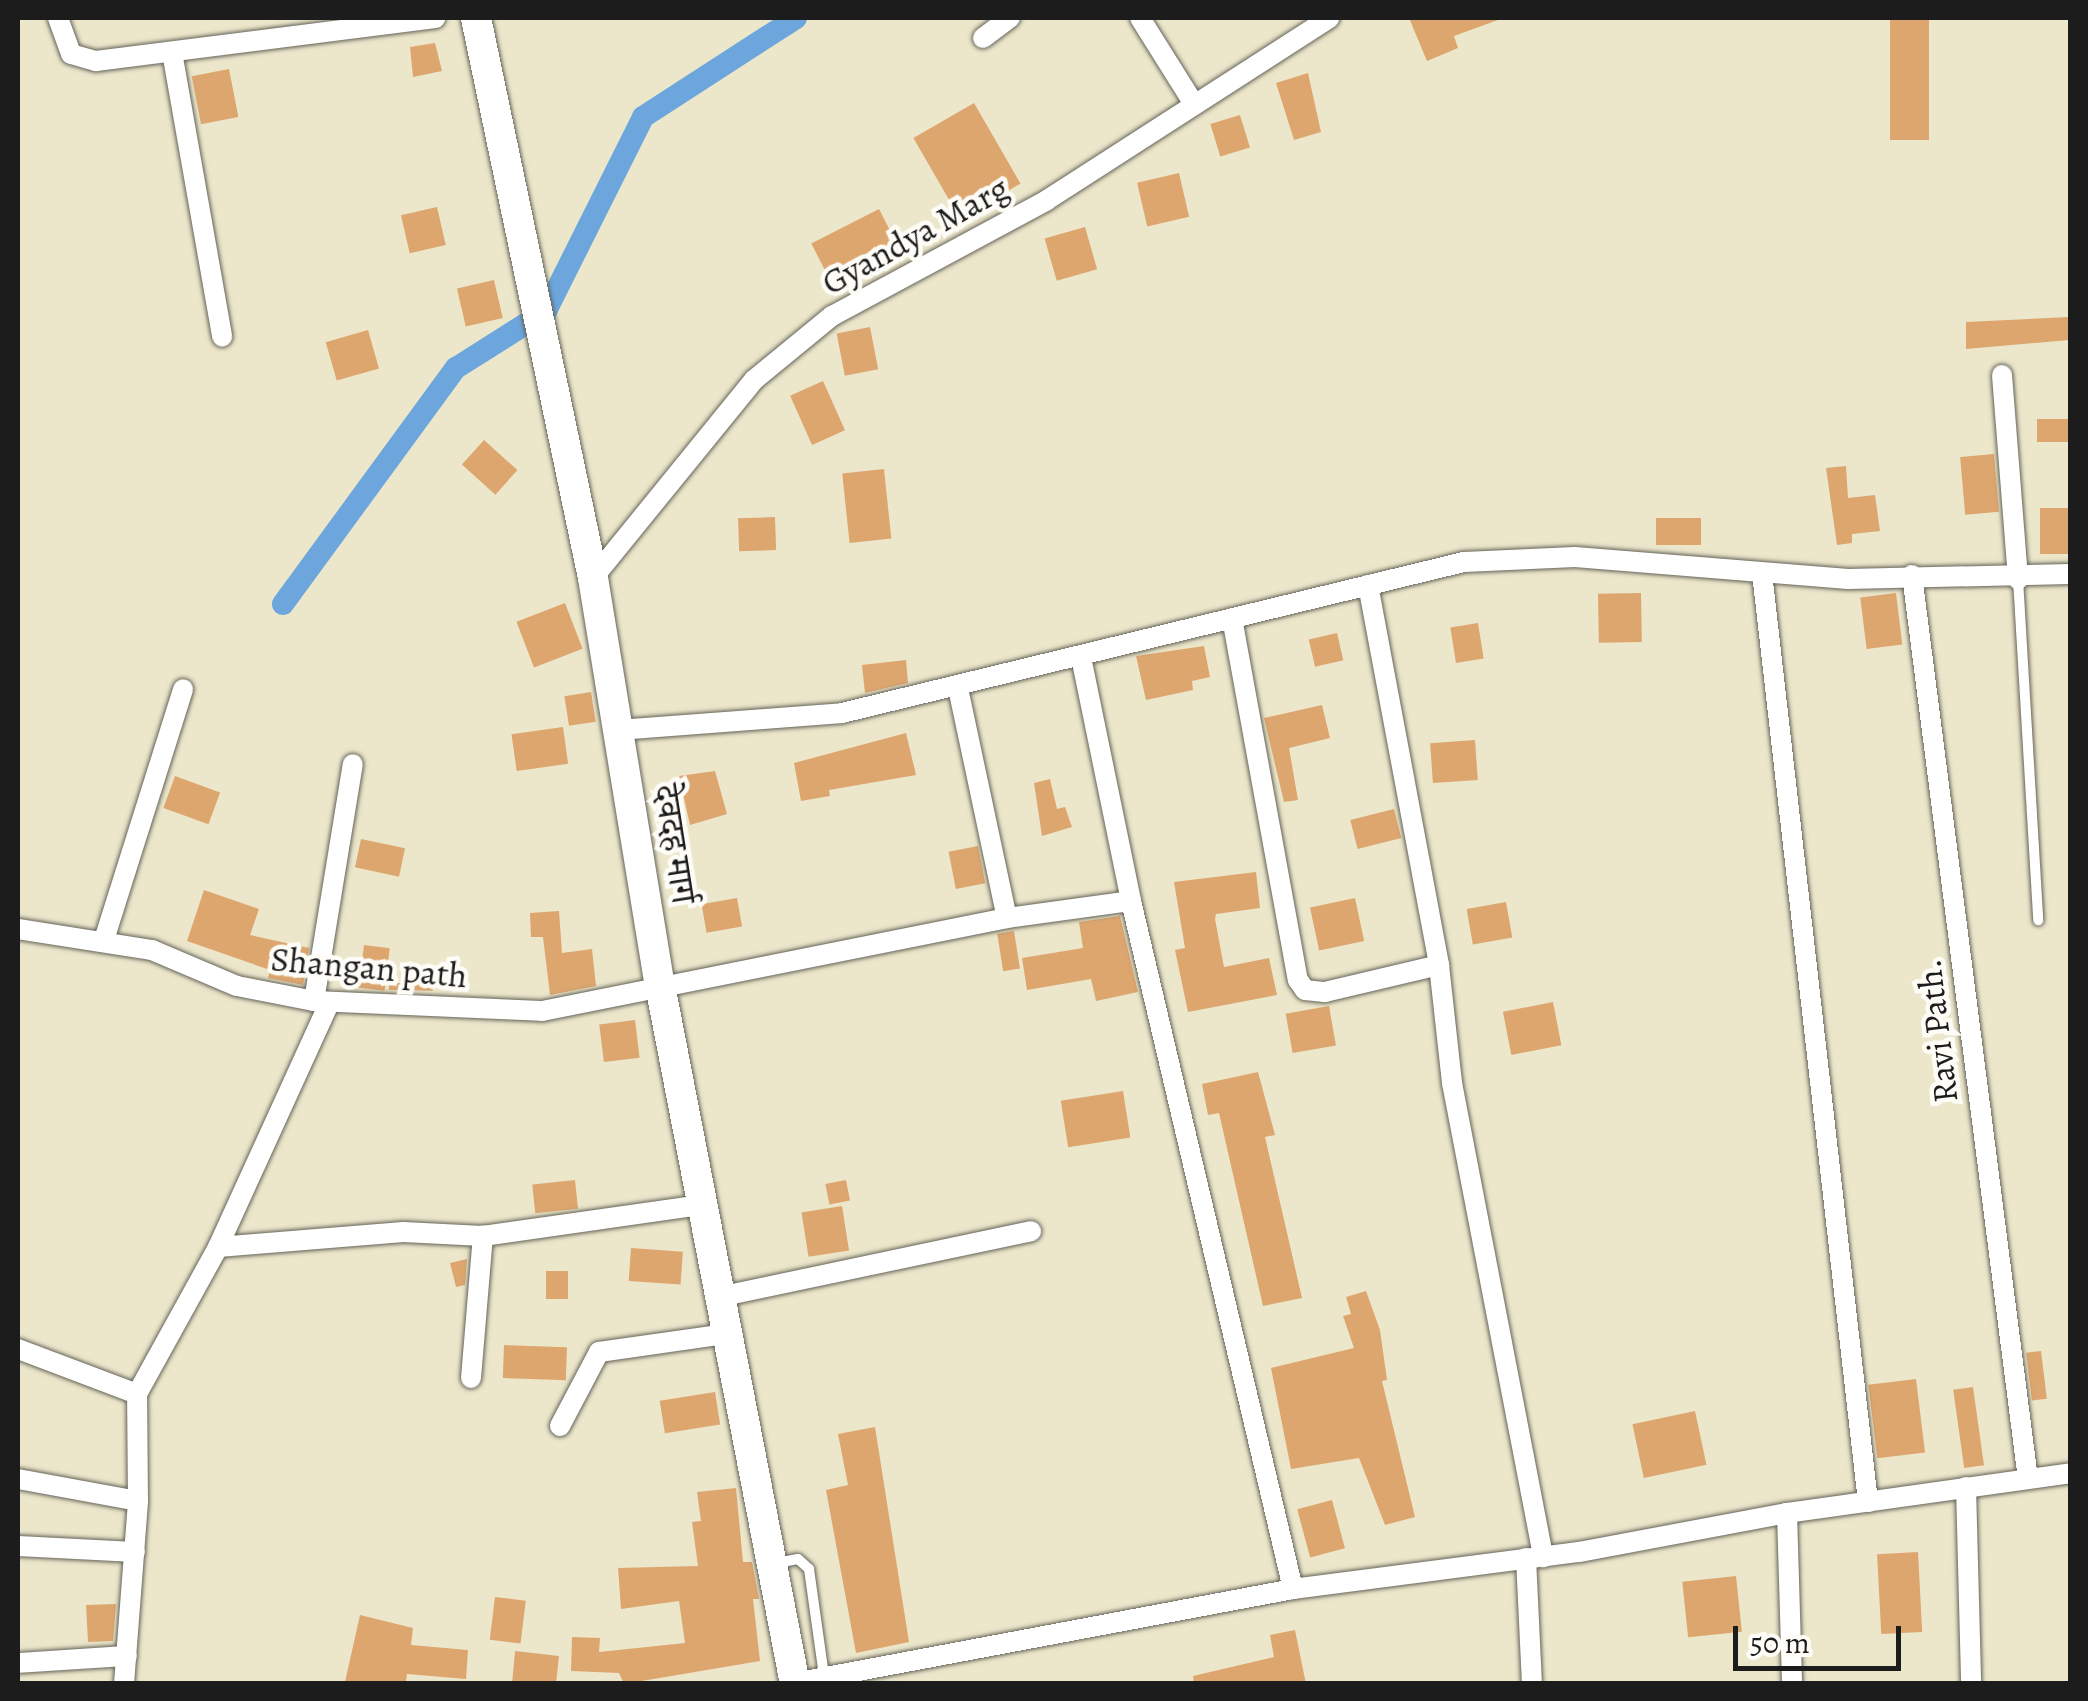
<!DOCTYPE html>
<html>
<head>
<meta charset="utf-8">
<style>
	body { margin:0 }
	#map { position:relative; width:2088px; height:1701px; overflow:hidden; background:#ece7cb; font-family:Alegreya,"Noto Serif Devanagari",serif }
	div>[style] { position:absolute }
	.canal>* { height:22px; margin:-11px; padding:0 11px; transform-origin:11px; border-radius:11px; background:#6ca6dc }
	.building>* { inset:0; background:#dda66f; transform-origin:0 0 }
	.roads { filter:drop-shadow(0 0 2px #656359) drop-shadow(0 0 2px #656359) }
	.service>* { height:10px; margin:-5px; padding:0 5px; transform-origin:5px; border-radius:5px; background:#fff }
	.minor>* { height:20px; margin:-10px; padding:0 10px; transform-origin:10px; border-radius:10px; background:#fff }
	.primary>* { height:30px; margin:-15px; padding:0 15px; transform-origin:15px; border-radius:15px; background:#fff }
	span { translate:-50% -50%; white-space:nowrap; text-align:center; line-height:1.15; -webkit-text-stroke:9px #fdfcf7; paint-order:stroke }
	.street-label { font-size:35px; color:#1c1c1c }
	.frame { position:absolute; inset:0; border:20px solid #1c1c1c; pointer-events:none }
	.scale { position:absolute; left:1733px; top:1626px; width:168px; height:45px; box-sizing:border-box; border:5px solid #1c1c1c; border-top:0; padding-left:12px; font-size:30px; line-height:35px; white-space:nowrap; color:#1c1c1c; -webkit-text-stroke:8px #fdfcf7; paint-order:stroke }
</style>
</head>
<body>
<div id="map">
	<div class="canal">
		<i style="left:283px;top:604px;width:293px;rotate:-53.8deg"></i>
		<i style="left:456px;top:368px;width:107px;rotate:-32.3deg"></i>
		<i style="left:546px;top:311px;width:217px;rotate:-63.4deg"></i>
		<i style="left:643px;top:117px;width:182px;rotate:-32.9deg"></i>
	</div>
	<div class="building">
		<i style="clip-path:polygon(1409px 18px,1497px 18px,1498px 20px,1454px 36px,1458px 48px,1427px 61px)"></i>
		<i style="left:1890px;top:18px;width:39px;height:122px"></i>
		<i style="clip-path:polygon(435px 43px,442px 71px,413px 77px,410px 47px)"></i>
		<i style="left:229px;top:69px;width:49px;height:38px;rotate:79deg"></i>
		<i style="clip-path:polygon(1308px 73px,1321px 132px,1294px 140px,1276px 83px)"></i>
		<i style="left:974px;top:103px;width:93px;height:70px;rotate:60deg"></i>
		<i style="left:1240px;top:115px;width:34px;height:31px;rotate:73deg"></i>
		<i style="left:1179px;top:173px;width:45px;height:43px;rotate:77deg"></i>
		<i style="left:437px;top:207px;width:39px;height:37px;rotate:77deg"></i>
		<i style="left:879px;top:209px;width:45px;height:76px;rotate:63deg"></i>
		<i style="left:1085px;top:227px;width:44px;height:42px;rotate:74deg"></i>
		<i style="left:494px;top:280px;width:39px;height:38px;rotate:77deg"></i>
		<i style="clip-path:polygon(2069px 317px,2070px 340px,1966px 349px,1966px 322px)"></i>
		<i style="left:870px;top:327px;width:43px;height:34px;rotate:79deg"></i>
		<i style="left:368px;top:330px;width:40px;height:44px;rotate:74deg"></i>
		<i style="left:823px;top:381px;width:54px;height:36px;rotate:66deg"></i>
		<i style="left:2037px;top:419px;width:33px;height:23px"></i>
		<i style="left:484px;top:440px;width:45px;height:33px;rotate:42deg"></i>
		<i style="left:1994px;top:454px;width:58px;height:34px;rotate:85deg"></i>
		<i style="clip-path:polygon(1846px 466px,1848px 498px,1875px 495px,1880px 531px,1852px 534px,1852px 543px,1837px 545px,1826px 468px)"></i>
		<i style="left:884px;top:469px;width:70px;height:42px;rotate:84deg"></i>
		<i style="left:2040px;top:508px;width:30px;height:46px"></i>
		<i style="left:775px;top:517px;width:33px;height:37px;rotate:88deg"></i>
		<i style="left:1656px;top:518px;width:45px;height:27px"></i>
		<i style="left:1641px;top:593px;width:49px;height:43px;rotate:89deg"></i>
		<i style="left:1896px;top:593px;width:52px;height:36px;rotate:83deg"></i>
		<i style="left:565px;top:603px;width:49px;height:52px;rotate:69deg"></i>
		<i style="left:1478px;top:623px;width:36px;height:28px;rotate:81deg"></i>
		<i style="left:1337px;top:633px;width:28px;height:29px;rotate:77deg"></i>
		<i style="clip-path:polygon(1204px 646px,1210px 677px,1192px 681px,1193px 690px,1146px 700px,1136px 656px)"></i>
		<i style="clip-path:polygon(906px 660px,908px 683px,865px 693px,862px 665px)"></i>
		<i style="left:591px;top:692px;width:30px;height:27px;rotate:81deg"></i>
		<i style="clip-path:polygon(1322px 705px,1330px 738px,1289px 748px,1298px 800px,1284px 802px,1264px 718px)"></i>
		<i style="left:563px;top:727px;width:37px;height:52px;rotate:82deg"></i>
		<i style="clip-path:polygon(906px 733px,916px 775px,829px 790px,830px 796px,801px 801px,794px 763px)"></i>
		<i style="left:1475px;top:740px;width:40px;height:45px;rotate:86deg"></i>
		<i style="clip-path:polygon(715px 771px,727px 814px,690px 825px,679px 776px)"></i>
		<i style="left:175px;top:776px;width:48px;height:34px;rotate:20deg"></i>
		<i style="clip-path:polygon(1050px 779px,1057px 809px,1065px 807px,1072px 827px,1042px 836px,1034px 783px)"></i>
		<i style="left:1394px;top:809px;width:30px;height:45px;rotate:76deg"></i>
		<i style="left:361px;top:839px;width:45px;height:29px;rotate:12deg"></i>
		<i style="left:978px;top:846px;width:38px;height:30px;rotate:79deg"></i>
		<i style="clip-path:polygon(1256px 872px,1260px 908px,1216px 914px,1215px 919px,1224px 967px,1269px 958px,1277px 995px,1188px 1012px,1175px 950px,1185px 948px,1174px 882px)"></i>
		<i style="clip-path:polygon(204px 890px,259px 909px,250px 935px,309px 948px,303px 985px,268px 978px,270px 970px,187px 941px)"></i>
		<i style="left:737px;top:898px;width:29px;height:36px;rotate:80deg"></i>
		<i style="left:1355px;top:898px;width:44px;height:46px;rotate:78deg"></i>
		<i style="left:1506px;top:902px;width:36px;height:40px;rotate:80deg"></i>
		<i style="clip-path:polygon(559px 911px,562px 953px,592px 949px,596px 986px,550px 995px,543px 937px,531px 937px,530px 913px)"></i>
		<i style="clip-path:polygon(1120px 916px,1138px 992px,1096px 1001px,1091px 979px,1027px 990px,1022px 958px,1083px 948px,1079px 922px)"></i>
		<i style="left:1014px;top:931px;width:38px;height:17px;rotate:81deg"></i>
		<i style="left:364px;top:945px;width:26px;height:43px;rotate:7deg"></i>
		<i style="left:389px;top:983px;width:44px;height:7px;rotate:1deg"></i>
		<i style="left:1553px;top:1002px;width:44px;height:51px;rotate:79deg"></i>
		<i style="left:1329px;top:1006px;width:40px;height:44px;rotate:80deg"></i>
		<i style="left:635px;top:1020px;width:38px;height:36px;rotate:83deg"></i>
		<i style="clip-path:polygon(1258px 1072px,1275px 1135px,1265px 1137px,1302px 1298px,1263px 1306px,1219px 1113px,1208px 1115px,1202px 1084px)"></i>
		<i style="left:1123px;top:1091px;width:47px;height:63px;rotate:81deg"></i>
		<i style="left:575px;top:1180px;width:29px;height:43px;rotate:84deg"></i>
		<i style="left:846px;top:1180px;width:21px;height:21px;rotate:79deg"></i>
		<i style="left:842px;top:1206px;width:45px;height:41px;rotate:81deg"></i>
		<i style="left:631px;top:1248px;width:52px;height:33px;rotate:4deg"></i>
		<i style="clip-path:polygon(467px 1259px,465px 1285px,456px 1287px,450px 1263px)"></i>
		<i style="left:546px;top:1271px;width:22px;height:28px"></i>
		<i style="clip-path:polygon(1366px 1291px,1380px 1330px,1387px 1380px,1382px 1381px,1415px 1517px,1385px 1525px,1359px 1458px,1291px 1469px,1271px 1368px,1354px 1348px,1343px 1316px,1351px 1314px,1346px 1297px)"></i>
		<i style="left:504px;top:1345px;width:63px;height:33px;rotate:2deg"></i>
		<i style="left:2041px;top:1351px;width:48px;height:15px;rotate:83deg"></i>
		<i style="left:1916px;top:1379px;width:74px;height:48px;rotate:83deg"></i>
		<i style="left:1973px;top:1387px;width:79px;height:20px;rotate:82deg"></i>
		<i style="left:715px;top:1392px;width:33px;height:56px;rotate:81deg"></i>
		<i style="left:1695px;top:1411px;width:55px;height:64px;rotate:78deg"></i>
		<i style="clip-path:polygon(875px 1427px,909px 1642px,856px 1653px,826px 1490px,848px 1485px,838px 1434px)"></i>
		<i style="clip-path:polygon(736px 1488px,743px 1562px,752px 1562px,759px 1599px,753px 1599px,760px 1661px,624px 1684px,619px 1673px,571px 1671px,572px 1637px,600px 1638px,599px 1652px,685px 1643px,679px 1601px,621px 1609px,618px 1568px,698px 1566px,692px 1522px,701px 1521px,697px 1492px)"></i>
		<i style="left:1332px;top:1500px;width:50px;height:36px;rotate:75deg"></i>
		<i style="left:1918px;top:1552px;width:80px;height:41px;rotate:87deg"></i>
		<i style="left:1736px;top:1576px;width:56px;height:54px;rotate:84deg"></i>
		<i style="left:495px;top:1597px;width:31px;height:43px;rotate:7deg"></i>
		<i style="clip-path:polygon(116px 1604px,113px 1641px,88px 1642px,86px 1605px)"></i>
		<i style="clip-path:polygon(360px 1615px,413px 1628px,411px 1645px,468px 1650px,466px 1679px,407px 1674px,406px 1681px,345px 1682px)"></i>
		<i style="clip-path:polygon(1295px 1630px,1306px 1684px,1194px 1684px,1193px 1676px,1274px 1657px,1270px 1635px)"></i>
		<i style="clip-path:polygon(515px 1651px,559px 1656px,556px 1684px,512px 1684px)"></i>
	</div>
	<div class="roads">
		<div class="service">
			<i style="left:2018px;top:579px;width:342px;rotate:86.6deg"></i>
			<i style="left:777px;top:1563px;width:21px;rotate:-11deg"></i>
			<i style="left:798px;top:1559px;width:15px;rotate:42deg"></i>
			<i style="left:809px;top:1569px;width:108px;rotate:82deg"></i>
		</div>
		<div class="minor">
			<i style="left:58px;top:18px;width:38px;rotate:70deg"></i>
			<i style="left:71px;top:54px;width:26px;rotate:16deg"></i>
			<i style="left:96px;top:61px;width:342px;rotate:-7.2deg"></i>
			<i style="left:1140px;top:18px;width:102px;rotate:57.9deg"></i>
			<i style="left:983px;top:38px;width:34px;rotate:-37deg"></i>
			<i style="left:172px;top:52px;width:289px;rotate:80deg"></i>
			<i style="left:2002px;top:375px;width:205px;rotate:85.5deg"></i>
			<i style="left:1762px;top:573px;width:935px;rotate:83.49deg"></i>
			<i style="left:1912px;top:575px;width:911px;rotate:82.69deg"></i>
			<i style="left:593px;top:578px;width:255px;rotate:-50.9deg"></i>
			<i style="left:754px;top:380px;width:101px;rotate:-39.4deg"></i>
			<i style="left:832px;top:316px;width:244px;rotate:-28.3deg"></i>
			<i style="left:1047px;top:200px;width:336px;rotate:-32.8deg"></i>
			<i style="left:1368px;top:585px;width:387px;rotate:79.4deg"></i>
			<i style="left:1439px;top:965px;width:119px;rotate:83.7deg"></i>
			<i style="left:1452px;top:1083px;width:483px;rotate:79.1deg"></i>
			<i style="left:1232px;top:618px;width:368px;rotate:79.7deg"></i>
			<i style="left:1298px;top:980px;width:12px;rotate:55deg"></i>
			<i style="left:1305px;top:990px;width:20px;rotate:6deg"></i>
			<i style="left:1325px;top:992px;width:117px;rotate:-13.3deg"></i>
			<i style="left:1081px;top:657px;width:249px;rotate:78.4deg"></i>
			<i style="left:1131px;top:901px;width:707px;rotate:76.75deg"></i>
			<i style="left:958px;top:688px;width:235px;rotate:78deg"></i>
			<i style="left:1007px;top:918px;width:125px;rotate:-7.8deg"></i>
			<i style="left:618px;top:730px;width:225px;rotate:-4.3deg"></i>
			<i style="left:842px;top:713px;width:640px;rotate:-13.65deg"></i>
			<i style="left:1464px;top:562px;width:111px;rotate:-2.6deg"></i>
			<i style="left:1575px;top:557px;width:274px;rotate:4.6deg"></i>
			<i style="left:1848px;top:579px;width:222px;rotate:-1.3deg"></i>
			<i style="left:18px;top:929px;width:136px;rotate:8.9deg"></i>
			<i style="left:152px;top:950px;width:92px;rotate:23deg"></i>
			<i style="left:237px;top:986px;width:78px;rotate:11deg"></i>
			<i style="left:314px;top:1001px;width:228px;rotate:2.5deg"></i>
			<i style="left:542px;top:1011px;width:474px;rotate:-11.3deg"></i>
			<i style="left:104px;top:940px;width:263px;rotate:-72.5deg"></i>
			<i style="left:314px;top:1001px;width:240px;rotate:-80.7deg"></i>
			<i style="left:218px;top:1247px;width:186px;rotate:-4.6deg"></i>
			<i style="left:403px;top:1232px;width:80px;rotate:2.9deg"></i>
			<i style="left:483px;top:1236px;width:221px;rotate:-8.1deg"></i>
			<i style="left:719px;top:1297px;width:319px;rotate:-11.9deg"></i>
			<i style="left:18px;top:1349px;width:127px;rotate:20.7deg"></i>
			<i style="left:471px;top:1378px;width:143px;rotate:-85.2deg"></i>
			<i style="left:560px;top:1426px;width:84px;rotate:-62.2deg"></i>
			<i style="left:599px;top:1352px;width:127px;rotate:-8.1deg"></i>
			<i style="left:18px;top:1479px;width:122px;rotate:10.4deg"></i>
			<i style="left:1966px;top:1487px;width:197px;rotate:88.5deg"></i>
			<i style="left:1787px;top:1513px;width:171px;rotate:88.3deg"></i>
			<i style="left:18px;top:1546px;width:117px;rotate:2.9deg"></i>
			<i style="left:1526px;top:1558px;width:126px;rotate:87.3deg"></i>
			<i style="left:18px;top:1663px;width:109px;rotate:-3.7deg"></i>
			<i style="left:124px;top:1684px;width:184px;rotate:-85.6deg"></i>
			<i style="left:138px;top:1501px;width:107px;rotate:-90.5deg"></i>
			<i style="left:137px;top:1394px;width:168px;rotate:-61.1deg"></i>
			<i style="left:218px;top:1247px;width:268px;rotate:-65.5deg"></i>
			<i style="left:789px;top:1684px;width:513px;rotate:-10.67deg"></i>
			<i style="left:1293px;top:1589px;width:288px;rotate:-7.4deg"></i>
			<i style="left:1579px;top:1552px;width:212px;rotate:-10.6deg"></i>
			<i style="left:1787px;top:1513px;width:286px;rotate:-8deg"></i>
		</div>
		<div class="primary">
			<i style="left:476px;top:18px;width:572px;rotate:78.2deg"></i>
			<i style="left:593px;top:578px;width:412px;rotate:80.7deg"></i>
			<i style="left:660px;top:985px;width:712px;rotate:79.07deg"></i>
		</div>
	</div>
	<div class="street-label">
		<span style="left:915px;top:235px;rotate:-29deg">Gyandya Marg</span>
		<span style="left:675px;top:844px;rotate:81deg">देवदह मार्ग</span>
		<span style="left:369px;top:967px;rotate:5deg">Shangan path</span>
		<span style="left:1937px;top:1031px;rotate:-97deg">Ravi Path.</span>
	</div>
	<div class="frame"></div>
	<div class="scale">50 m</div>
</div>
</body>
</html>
